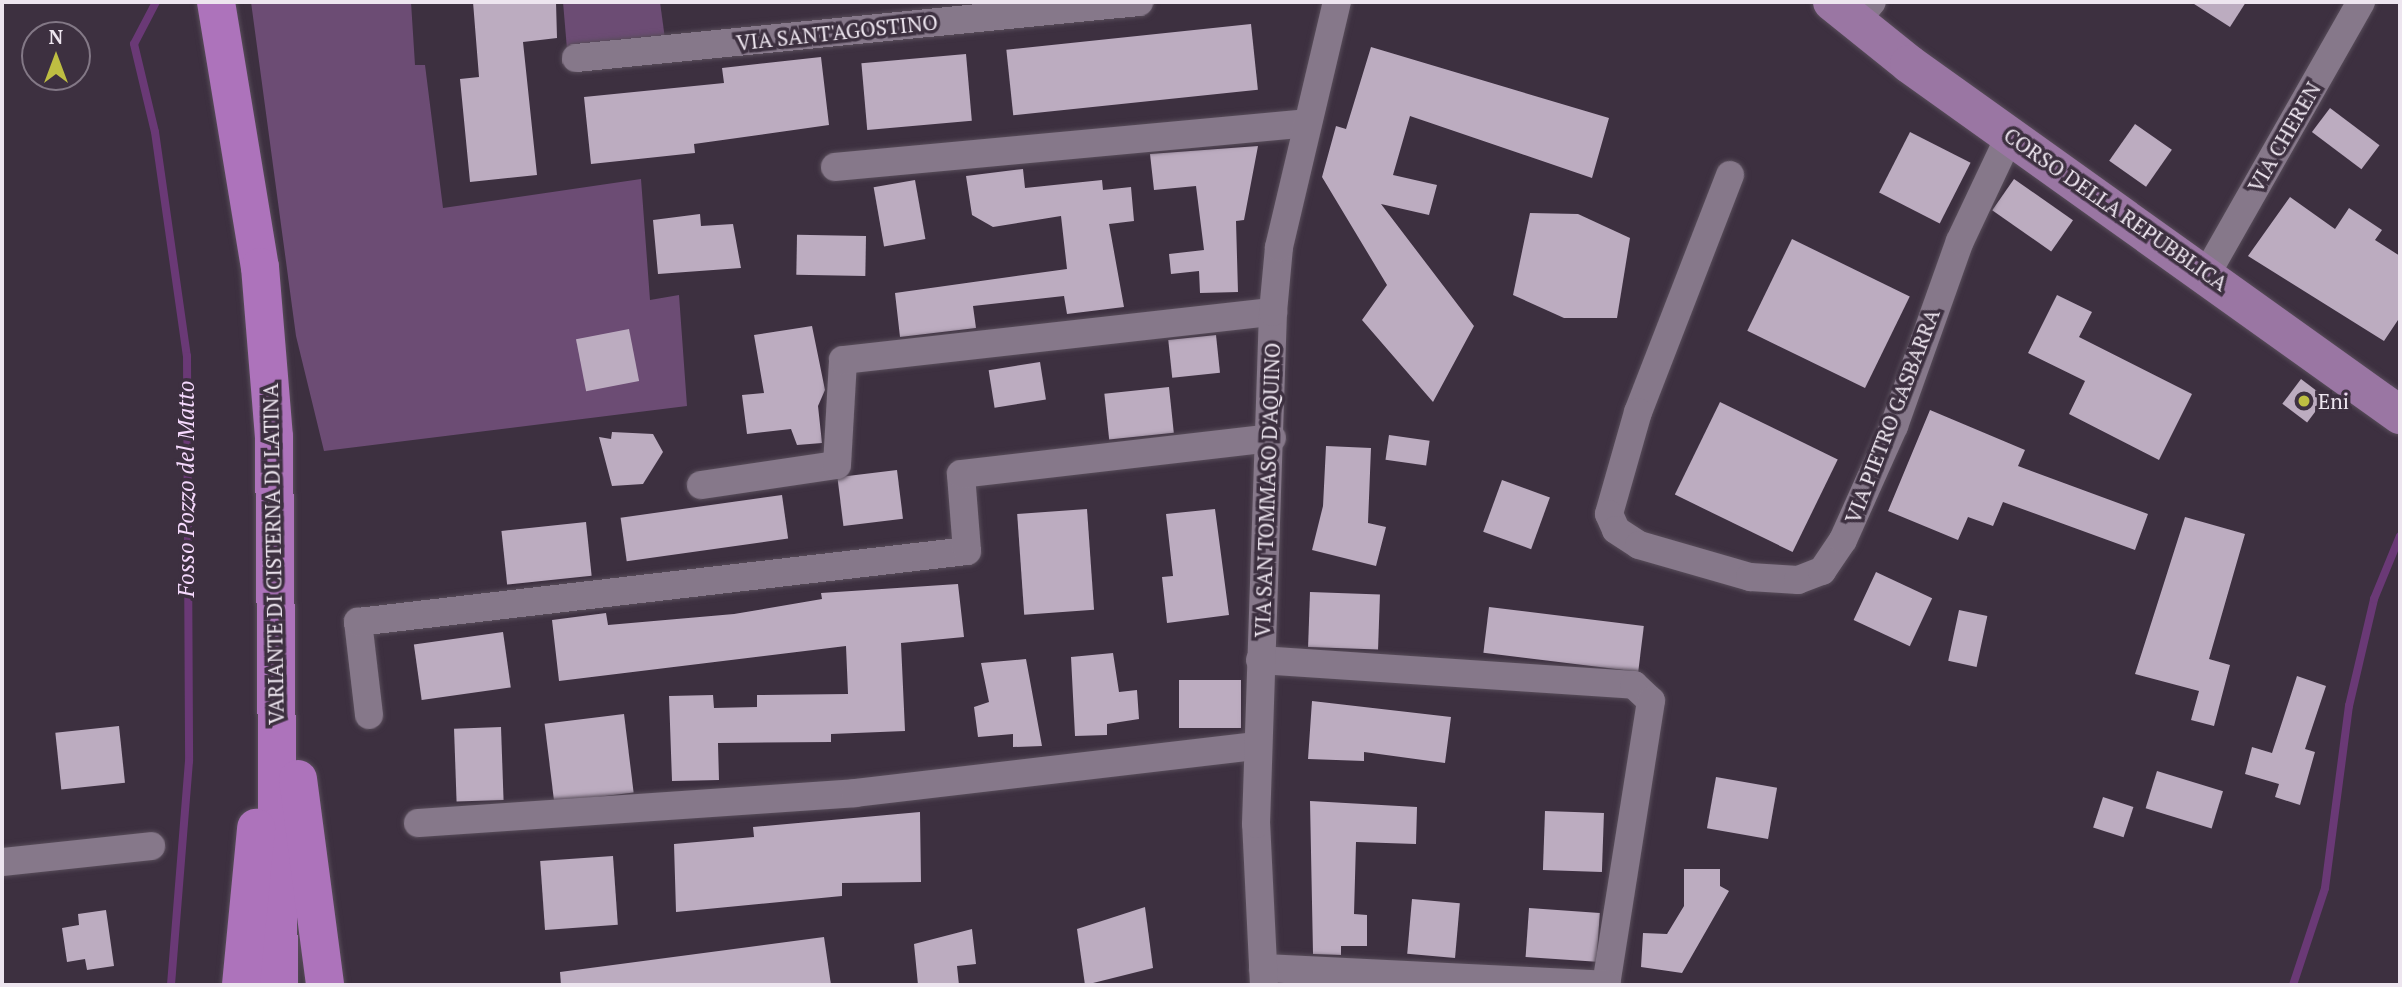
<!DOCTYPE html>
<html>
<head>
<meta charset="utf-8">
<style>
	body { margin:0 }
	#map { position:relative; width:2402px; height:987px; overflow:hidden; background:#3d3040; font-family:"PT Serif",serif }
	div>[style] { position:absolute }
	.green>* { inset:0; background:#6c4c74 }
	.stream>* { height:8px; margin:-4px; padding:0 4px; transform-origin:4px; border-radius:4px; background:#6a3976 }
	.building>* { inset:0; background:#bcacc0; transform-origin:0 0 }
	.roads { filter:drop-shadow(0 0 2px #584d5a) drop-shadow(0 0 2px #584d5a) }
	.street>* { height:28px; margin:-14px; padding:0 14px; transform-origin:14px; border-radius:14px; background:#86788a }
	.secondary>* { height:38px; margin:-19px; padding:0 19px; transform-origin:19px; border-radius:19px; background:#9a76a3 }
	.primary>* { height:38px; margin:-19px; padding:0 19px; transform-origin:19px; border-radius:19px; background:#ad73bb }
	.dots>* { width:19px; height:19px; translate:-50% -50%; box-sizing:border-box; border:4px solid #3d3040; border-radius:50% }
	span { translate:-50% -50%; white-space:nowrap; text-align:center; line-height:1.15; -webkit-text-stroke:7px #3d3040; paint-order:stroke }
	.street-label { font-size:21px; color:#ede5ef }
	.poi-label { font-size:21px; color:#ede5ef }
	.left { translate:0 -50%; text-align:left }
	.water-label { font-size:23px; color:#f5d9fd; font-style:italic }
	.frame { position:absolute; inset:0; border:4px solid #ede5ef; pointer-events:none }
	.north { position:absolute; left:21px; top:21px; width:70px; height:70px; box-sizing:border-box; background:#3d3040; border:2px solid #837886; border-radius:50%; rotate:0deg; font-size:19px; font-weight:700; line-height:28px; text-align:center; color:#ede5ef }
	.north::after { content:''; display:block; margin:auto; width:24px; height:32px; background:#bebe42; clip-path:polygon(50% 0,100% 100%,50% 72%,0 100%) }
</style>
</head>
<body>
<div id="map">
	<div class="green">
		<i style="clip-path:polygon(251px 2px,411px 2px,415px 65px,425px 65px,443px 208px,641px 179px,650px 300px,679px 295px,687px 406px,324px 451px,296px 336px)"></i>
		<i style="clip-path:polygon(563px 2px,660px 2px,665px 39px,567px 49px)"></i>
	</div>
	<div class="stream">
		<i style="left:156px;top:2px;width:47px;rotate:117.6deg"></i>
		<i style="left:134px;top:44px;width:90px;rotate:76.6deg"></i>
		<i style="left:155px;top:132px;width:226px;rotate:81.9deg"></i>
		<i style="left:187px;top:356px;width:405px;rotate:89.7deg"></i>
		<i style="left:189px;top:761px;width:225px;rotate:94.6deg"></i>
		<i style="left:2293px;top:985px;width:102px;rotate:-71.7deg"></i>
		<i style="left:2325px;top:888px;width:184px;rotate:-82.5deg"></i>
		<i style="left:2349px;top:706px;width:110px;rotate:-76.8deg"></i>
		<i style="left:2374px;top:599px;width:68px;rotate:-67.6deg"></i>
	</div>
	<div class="building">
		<i style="clip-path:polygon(473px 2px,556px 2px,557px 38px,523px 42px,537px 175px,470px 182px,460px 79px,479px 77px)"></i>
		<i style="clip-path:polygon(2191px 2px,2246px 2px,2230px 27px)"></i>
		<i style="left:1251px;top:24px;width:66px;height:246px;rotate:84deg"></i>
		<i style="clip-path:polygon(1371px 47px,1609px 118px,1592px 178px,1410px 116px,1393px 175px,1437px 185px,1429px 215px,1381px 204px,1474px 326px,1433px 402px,1362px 320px,1387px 285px,1322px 177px,1336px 126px,1346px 129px)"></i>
		<i style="left:966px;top:54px;width:67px;height:105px;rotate:85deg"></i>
		<i style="clip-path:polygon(821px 57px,829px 125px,694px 144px,695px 153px,591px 164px,584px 97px,724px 83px,722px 68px)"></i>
		<i style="left:2330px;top:108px;width:62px;height:30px;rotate:37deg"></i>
		<i style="left:2135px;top:124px;width:45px;height:45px;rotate:35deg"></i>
		<i style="left:1910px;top:132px;width:68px;height:68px;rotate:27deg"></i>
		<i style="clip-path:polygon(1258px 146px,1244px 220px,1236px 221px,1238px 292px,1200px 293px,1199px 271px,1171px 274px,1169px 254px,1204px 250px,1196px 186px,1154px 190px,1150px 154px)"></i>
		<i style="clip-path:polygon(1023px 169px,1025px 188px,1102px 180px,1103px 190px,1131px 187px,1134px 221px,1109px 224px,1124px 307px,1067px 314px,1064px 296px,973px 306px,976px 328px,900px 337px,895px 293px,1067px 269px,1061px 216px,993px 227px,972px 215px,966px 176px)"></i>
		<i style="left:2014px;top:179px;width:72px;height:38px;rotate:35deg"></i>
		<i style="left:915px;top:180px;width:60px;height:42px;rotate:80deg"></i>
		<i style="clip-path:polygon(2290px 197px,2335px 229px,2349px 208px,2382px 230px,2375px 240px,2400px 256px,2400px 317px,2384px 341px,2248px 256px)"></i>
		<i style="clip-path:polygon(1530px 213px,1578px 214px,1630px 238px,1617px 318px,1564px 318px,1513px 295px)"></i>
		<i style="clip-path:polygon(700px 214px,701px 226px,733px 224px,741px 268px,658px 274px,653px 220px)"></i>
		<i style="left:866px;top:236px;width:40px;height:69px;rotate:91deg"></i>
		<i style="left:1792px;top:239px;width:131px;height:102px;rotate:26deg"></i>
		<i style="clip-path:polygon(2057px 295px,2092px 312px,2079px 337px,2192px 394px,2159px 460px,2069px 414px,2085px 381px,2028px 353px)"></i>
		<i style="clip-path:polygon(812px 326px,825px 390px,818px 406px,822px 443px,797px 445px,791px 429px,747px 434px,742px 395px,764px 393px,754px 335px)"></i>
		<i style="left:629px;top:329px;width:53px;height:54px;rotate:79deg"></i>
		<i style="left:1216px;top:335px;width:38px;height:48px;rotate:84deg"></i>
		<i style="left:1040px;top:362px;width:38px;height:52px;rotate:81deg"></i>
		<i style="left:2301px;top:379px;width:31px;height:31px;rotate:37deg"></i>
		<i style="left:1169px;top:387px;width:46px;height:65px;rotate:84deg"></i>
		<i style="left:1720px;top:402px;width:131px;height:103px;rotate:26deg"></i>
		<i style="clip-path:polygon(1930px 410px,2025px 450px,2018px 466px,2148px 514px,2135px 550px,2003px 502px,1993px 526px,1968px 517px,1958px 540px,1888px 511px)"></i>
		<i style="clip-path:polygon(612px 432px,653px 434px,663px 452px,643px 484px,612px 486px,599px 437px,611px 439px)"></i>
		<i style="left:1389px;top:435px;width:41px;height:25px;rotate:8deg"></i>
		<i style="clip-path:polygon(1326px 446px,1371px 448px,1368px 523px,1386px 527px,1376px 566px,1312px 550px,1323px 506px)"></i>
		<i style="left:897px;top:470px;width:49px;height:60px;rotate:83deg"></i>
		<i style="left:1502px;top:480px;width:51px;height:55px;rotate:20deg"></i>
		<i style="left:782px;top:495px;width:44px;height:163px;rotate:82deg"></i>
		<i style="left:1087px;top:509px;width:101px;height:70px;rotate:86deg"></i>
		<i style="clip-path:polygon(1215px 509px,1229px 615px,1167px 623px,1162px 577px,1173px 576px,1166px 514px)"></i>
		<i style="clip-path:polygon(2185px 517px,2245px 534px,2209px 659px,2230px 665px,2214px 726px,2191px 720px,2199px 691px,2135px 674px)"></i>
		<i style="left:586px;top:522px;width:54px;height:85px;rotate:84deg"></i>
		<i style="left:1876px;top:572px;width:62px;height:53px;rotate:25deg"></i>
		<i style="clip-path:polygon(958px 584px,964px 637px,901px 643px,905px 731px,831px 734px,831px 742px,718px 743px,719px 780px,672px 781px,669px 696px,713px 695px,714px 708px,757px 707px,757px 695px,848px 694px,846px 646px,559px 681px,552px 620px,606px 613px,608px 625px,734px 614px,822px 599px,821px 593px)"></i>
		<i style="left:1310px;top:592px;width:70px;height:55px;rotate:2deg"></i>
		<i style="left:1489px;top:607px;width:156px;height:46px;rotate:7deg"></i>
		<i style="left:1959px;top:610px;width:29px;height:52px;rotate:12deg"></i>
		<i style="left:503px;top:632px;width:56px;height:90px;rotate:82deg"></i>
		<i style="clip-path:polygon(1113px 653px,1119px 692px,1137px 690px,1139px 719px,1107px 724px,1107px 735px,1075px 736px,1071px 657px)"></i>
		<i style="clip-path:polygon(1026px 659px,1042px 746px,1013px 747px,1013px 734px,978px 737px,974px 707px,989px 702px,981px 663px)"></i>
		<i style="clip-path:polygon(2297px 676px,2326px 686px,2305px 749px,2315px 752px,2300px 805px,2275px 797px,2279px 784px,2245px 774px,2252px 747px,2272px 753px)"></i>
		<i style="left:1179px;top:680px;width:62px;height:48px"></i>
		<i style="clip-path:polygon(1312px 701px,1451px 717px,1445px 763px,1364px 752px,1364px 761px,1308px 759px)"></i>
		<i style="left:624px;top:714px;width:79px;height:80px;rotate:83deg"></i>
		<i style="left:119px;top:726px;width:57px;height:64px;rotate:84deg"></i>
		<i style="left:501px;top:727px;width:73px;height:47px;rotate:88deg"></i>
		<i style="left:2157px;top:771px;width:69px;height:39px;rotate:17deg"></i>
		<i style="left:1716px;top:777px;width:62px;height:52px;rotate:10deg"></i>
		<i style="left:2103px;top:797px;width:32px;height:32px;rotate:18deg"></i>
		<i style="clip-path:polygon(1310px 801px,1417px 807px,1416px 844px,1356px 842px,1354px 914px,1367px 915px,1367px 946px,1341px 946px,1341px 955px,1313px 954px)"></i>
		<i style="left:1545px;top:811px;width:59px;height:59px;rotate:2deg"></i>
		<i style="clip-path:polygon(920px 812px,921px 882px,842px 883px,842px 896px,676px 912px,674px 844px,754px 837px,753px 827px)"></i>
		<i style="left:613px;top:856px;width:69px;height:73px;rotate:86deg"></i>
		<i style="clip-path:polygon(1684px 869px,1720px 869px,1720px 886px,1729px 891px,1682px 973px,1641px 967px,1643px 933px,1667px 934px,1684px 906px)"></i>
		<i style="left:1412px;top:899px;width:48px;height:55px;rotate:5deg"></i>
		<i style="clip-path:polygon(1145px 907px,1153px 968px,1085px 985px,1077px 929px)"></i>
		<i style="left:1529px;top:908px;width:71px;height:49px;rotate:4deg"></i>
		<i style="clip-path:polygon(106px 910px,114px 966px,87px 970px,85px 959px,67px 962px,62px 928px,79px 925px,78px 914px)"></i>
		<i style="clip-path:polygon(972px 929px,976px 964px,957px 966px,959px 985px,918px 985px,914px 944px)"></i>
		<i style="clip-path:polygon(824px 937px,831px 985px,561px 985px,560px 972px)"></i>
	</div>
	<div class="roads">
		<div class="street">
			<i style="left:1855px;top:22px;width:26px;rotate:-50deg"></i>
			<i style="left:576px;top:58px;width:566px;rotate:-5.68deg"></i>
			<i style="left:835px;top:167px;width:473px;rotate:-5.3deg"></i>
			<i style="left:1730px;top:175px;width:254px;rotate:111.2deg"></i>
			<i style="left:1638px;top:412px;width:106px;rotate:105.9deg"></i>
			<i style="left:1609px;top:514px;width:17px;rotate:66deg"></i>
			<i style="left:1616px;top:530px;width:27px;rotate:33deg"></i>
			<i style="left:1639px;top:545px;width:116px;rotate:16.1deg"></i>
			<i style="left:1750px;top:577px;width:48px;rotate:3.6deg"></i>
			<i style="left:1798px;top:580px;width:26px;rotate:-21deg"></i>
			<i style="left:1822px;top:571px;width:37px;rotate:-56deg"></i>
			<i style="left:1843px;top:540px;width:125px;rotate:-65.9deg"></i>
			<i style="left:1894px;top:426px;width:196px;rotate:-70.4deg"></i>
			<i style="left:1960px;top:241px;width:117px;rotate:-64.7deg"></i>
			<i style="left:2207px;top:273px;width:312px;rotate:-60.4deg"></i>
			<i style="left:701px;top:485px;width:137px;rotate:-8.4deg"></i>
			<i style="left:837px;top:465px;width:105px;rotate:-86.7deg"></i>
			<i style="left:843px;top:360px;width:433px;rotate:-6.4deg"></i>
			<i style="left:1260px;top:660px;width:375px;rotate:3.8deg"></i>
			<i style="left:1634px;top:685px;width:23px;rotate:43deg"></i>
			<i style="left:1651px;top:701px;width:288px;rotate:99deg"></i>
			<i style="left:369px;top:715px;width:94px;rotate:-96.7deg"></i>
			<i style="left:358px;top:622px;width:613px;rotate:-6.65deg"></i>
			<i style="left:967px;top:551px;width:77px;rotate:-94.5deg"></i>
			<i style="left:961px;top:474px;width:313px;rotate:-6.6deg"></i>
			<i style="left:418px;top:823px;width:438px;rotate:-3.9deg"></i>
			<i style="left:855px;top:793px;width:405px;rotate:-6.7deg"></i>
			<i style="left:2px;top:862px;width:150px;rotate:-6.1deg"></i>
			<i style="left:1263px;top:968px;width:344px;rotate:2.8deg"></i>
			<i style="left:1264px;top:985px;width:161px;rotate:-92.8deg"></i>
			<i style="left:1256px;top:824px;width:512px;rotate:-88.1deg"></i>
			<i style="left:1273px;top:312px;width:65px;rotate:-84.7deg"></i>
			<i style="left:1279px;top:247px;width:252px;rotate:-76.7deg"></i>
		</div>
		<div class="secondary">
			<i style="left:1832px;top:2px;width:99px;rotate:38.8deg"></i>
			<i style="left:1909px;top:64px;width:604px;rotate:35.56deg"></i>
		</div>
		<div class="primary">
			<i style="left:216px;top:2px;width:269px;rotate:80.6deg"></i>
			<i style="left:260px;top:267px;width:171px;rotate:85.3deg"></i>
			<i style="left:274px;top:437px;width:548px;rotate:89.48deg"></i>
			<i style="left:298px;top:779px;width:208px;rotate:82.5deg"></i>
			<i style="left:241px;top:985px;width:158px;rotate:-84.5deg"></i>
		</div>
	</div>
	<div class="dots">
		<i style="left:2304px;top:401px;background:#bebe42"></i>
	</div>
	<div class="street-label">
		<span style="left:837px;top:32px;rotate:-6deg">VIA SANT'AGOSTINO</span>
		<span style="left:2284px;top:137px;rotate:-60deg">VIA CHEREN</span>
		<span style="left:2116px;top:209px;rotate:35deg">CORSO DELLA REPUBBLICA</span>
		<span style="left:1892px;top:416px;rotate:-69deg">VIA PIETRO GASBARRA</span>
		<span style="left:1267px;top:490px;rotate:-88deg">VIA SAN TOMMASO D'AQUINO</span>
		<span style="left:273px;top:554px;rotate:-91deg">VARIANTE DI CISTERNA DI LATINA</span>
	</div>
	<div class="poi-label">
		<span class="left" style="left:2318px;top:401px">Eni</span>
	</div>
	<div class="water-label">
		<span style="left:186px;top:489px;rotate:-90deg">Fosso Pozzo del Matto</span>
	</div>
	<div class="frame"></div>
	<div class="north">N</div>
</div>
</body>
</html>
